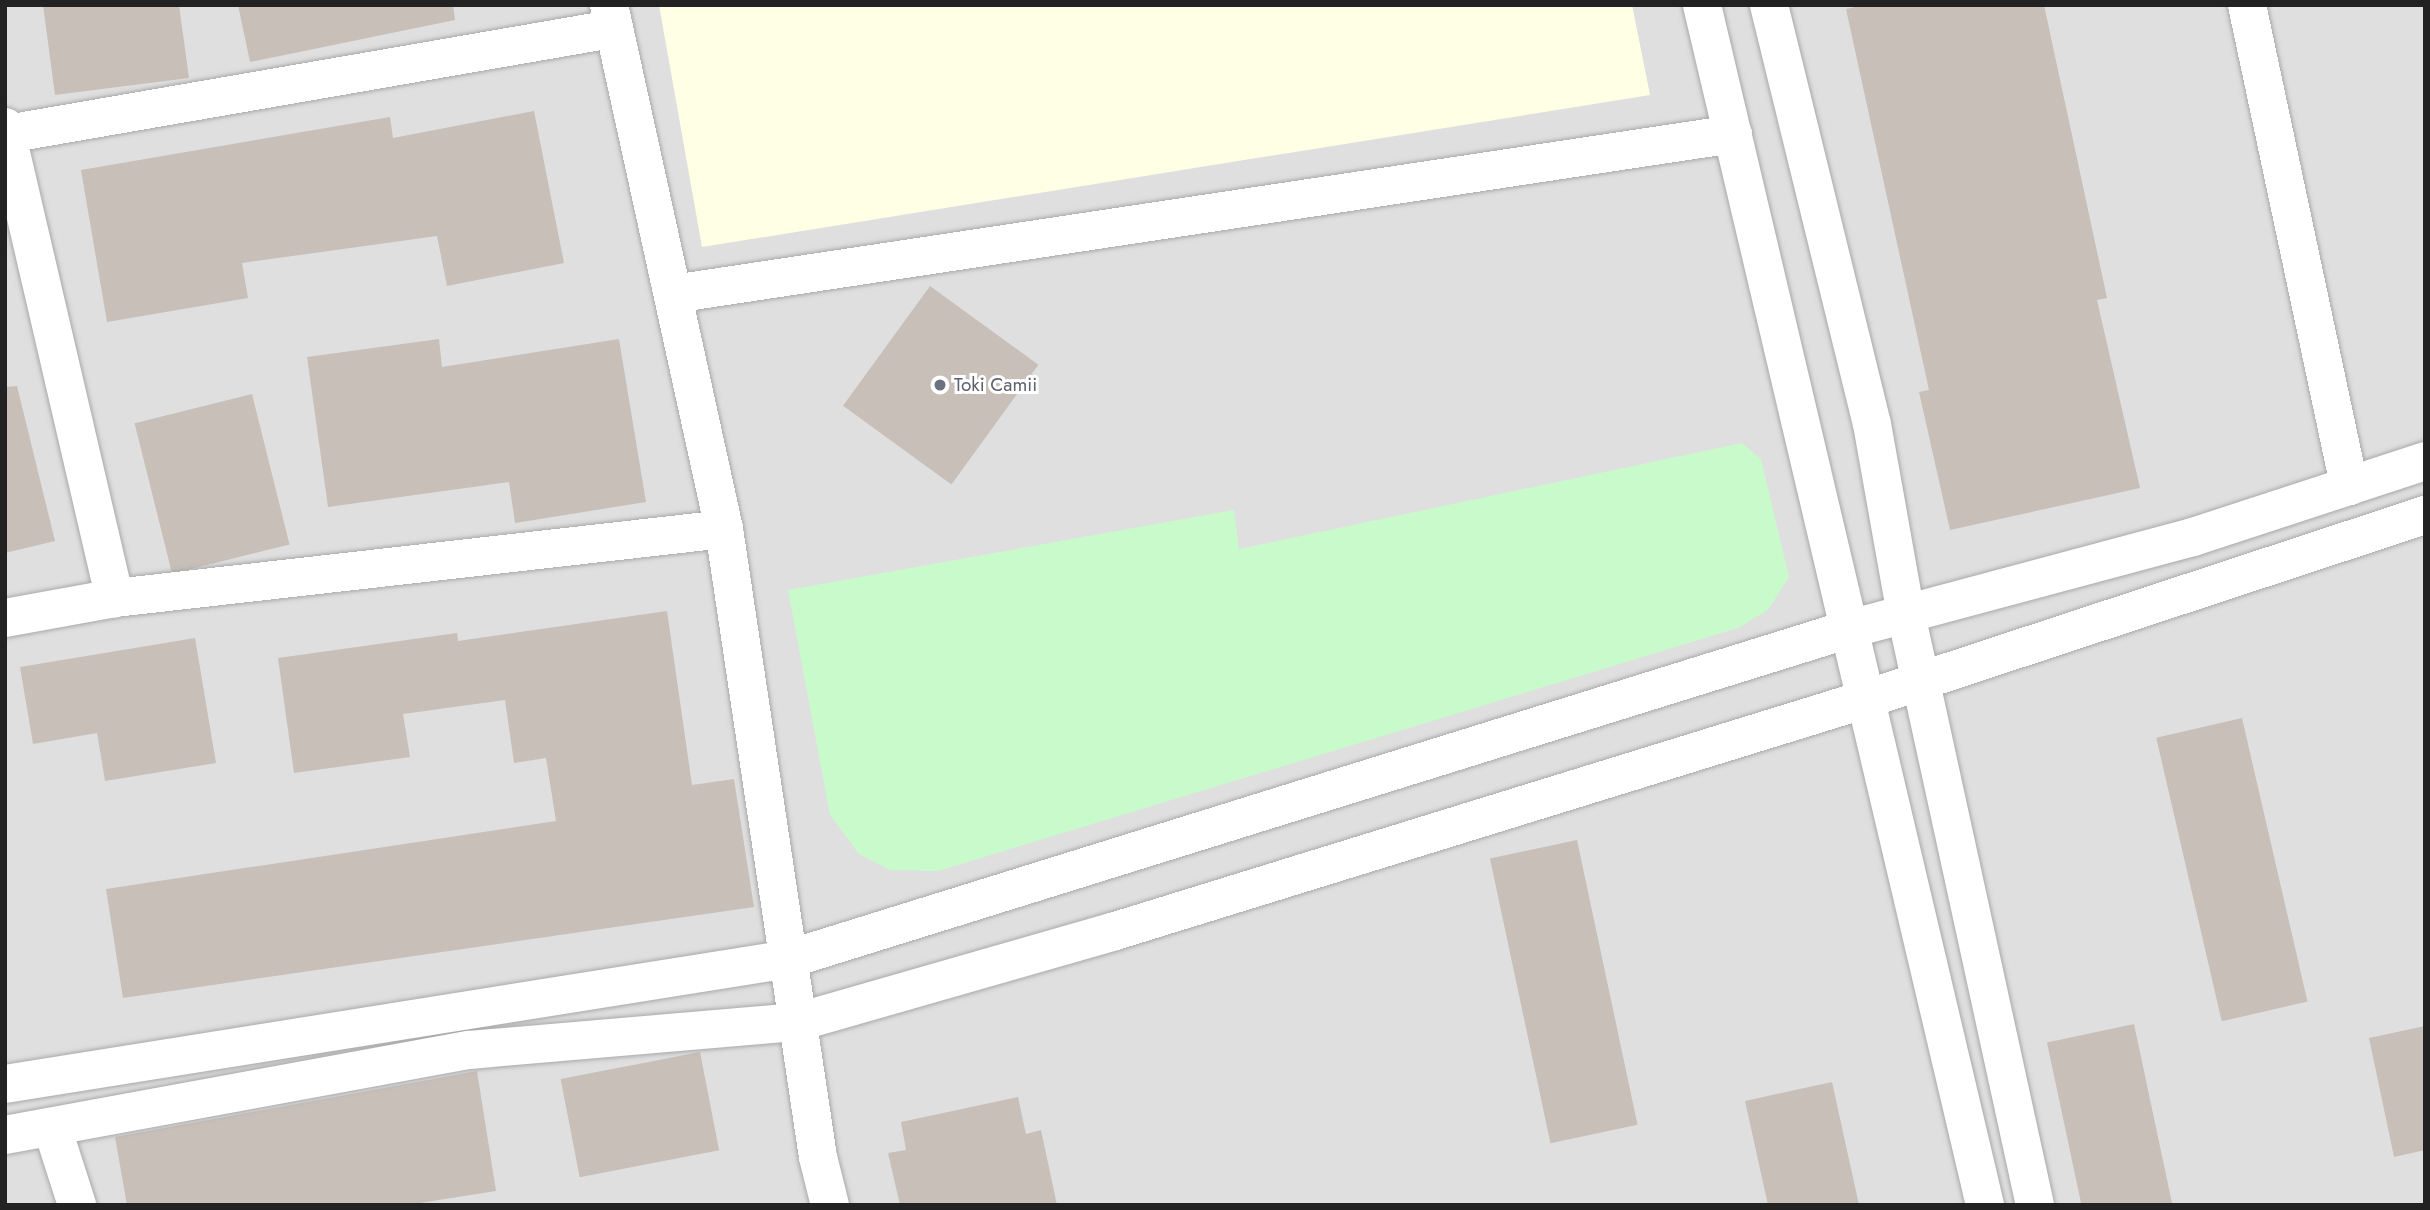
<!DOCTYPE html>
<html>
<head>
<meta charset="utf-8">
<style>
	body { margin:0 }
	#map { position:relative; width:2430px; height:1210px; overflow:hidden; background:#f2efe9; font-family:Jost,sans-serif }
	div>[style] { position:absolute }
	.residential>* { inset:0; background:#e0dfdf; transform-origin:0 0 }
	.education>* { inset:0; background:#ffffe5 }
	.park>* { inset:0; background:#c8facc }
	.building>* { inset:0; background:#c7bfb8; transform-origin:0 0 }
	.roads { filter:drop-shadow(0 0 2px #a9a9a9) drop-shadow(0 0 2px #a9a9a9) }
	.minor>* { height:38px; margin:-19px; padding:0 19px; transform-origin:19px; border-radius:19px; background:#fff }
	.tertiary>* { height:38px; margin:-19px; padding:0 19px; transform-origin:19px; border-radius:19px; background:#fff }
	.dots>* { width:19px; height:19px; translate:-50% -50%; box-sizing:border-box; border:4px solid #fff; border-radius:50% }
	span { translate:-50% -50%; white-space:nowrap; text-align:center; line-height:1.15; -webkit-text-stroke:6px #fff; paint-order:stroke }
	.worship-label { font-size:19px; color:#5b616d }
	.left { translate:0 -50%; text-align:left }
	.frame { position:absolute; inset:0; border:7px solid #222; pointer-events:none }
</style>
</head>
<body>
<div id="map">
	<div class="residential">
		<i style="left:5px;top:5px;width:2420px;height:1200px"></i>
	</div>
	<div class="education">
		<i style="clip-path:polygon(659px 5px,1632px 5px,1650px 95px,702px 247px)"></i>
	</div>
	<div class="park">
		<i style="clip-path:polygon(1742px 443px,1761px 459px,1789px 577px,1768px 610px,1738px 628px,938px 871px,890px 870px,859px 854px,830px 815px,788px 590px,1234px 510px,1239px 549px)"></i>
	</div>
	<div class="building">
		<i style="clip-path:polygon(43px 5px,179px 5px,189px 78px,55px 95px)"></i>
		<i style="clip-path:polygon(238px 5px,453px 5px,455px 20px,250px 62px)"></i>
		<i style="clip-path:polygon(1865px 5px,2044px 5px,2107px 298px,2097px 300px,2140px 488px,1950px 530px,1919px 392px,1929px 390px,1846px 9px)"></i>
		<i style="clip-path:polygon(534px 111px,564px 263px,447px 286px,437px 236px,242px 263px,248px 298px,107px 322px,81px 170px,390px 117px,393px 138px)"></i>
		<i style="left:930px;top:286px;width:134px;height:148px;rotate:36deg"></i>
		<i style="clip-path:polygon(439px 339px,442px 367px,619px 339px,646px 502px,515px 523px,509px 482px,328px 507px,307px 357px)"></i>
		<i style="clip-path:polygon(17px 386px,55px 541px,5px 553px,5px 387px)"></i>
		<i style="left:252px;top:394px;width:155px;height:121px;rotate:76deg"></i>
		<i style="clip-path:polygon(667px 611px,692px 785px,734px 779px,754px 907px,123px 998px,106px 889px,556px 821px,546px 758px,514px 763px,505px 700px,403px 714px,410px 757px,294px 773px,278px 658px,457px 633px,458px 641px)"></i>
		<i style="clip-path:polygon(195px 638px,216px 763px,105px 781px,97px 733px,33px 744px,20px 667px)"></i>
		<i style="left:2242px;top:718px;width:291px;height:88px;rotate:77deg"></i>
		<i style="left:1577px;top:840px;width:291px;height:89px;rotate:78deg"></i>
		<i style="left:2134px;top:1024px;width:185px;height:89px;rotate:78deg"></i>
		<i style="clip-path:polygon(2425px 1026px,2425px 1150px,2394px 1157px,2369px 1038px)"></i>
		<i style="left:700px;top:1052px;width:100px;height:142px;rotate:79deg"></i>
		<i style="clip-path:polygon(477px 1071px,496px 1191px,407px 1205px,127px 1205px,115px 1137px)"></i>
		<i style="clip-path:polygon(1832px 1082px,1859px 1205px,1768px 1205px,1745px 1101px)"></i>
		<i style="clip-path:polygon(1018px 1097px,1026px 1134px,1041px 1130px,1057px 1205px,900px 1205px,888px 1153px,906px 1150px,901px 1122px)"></i>
	</div>
	<div class="roads">
		<div class="minor">
			<i style="left:609px;top:5px;width:536px;rotate:77.62deg"></i>
			<i style="left:724px;top:529px;width:635px;rotate:81.49deg"></i>
			<i style="left:818px;top:1157px;width:49px;rotate:76deg"></i>
			<i style="left:2247px;top:5px;width:492px;rotate:78deg"></i>
			<i style="left:5px;top:127px;width:484px;rotate:76.9deg"></i>
			<i style="left:7px;top:134px;width:614px;rotate:-9.85deg"></i>
			<i style="left:673px;top:294px;width:1072px;rotate:-8.58deg"></i>
			<i style="left:5px;top:618px;width:112px;rotate:-10.3deg"></i>
			<i style="left:115px;top:598px;width:613px;rotate:-6.46deg"></i>
			<i style="left:52px;top:1127px;width:82px;rotate:72.2deg"></i>
		</div>
		<div class="tertiary">
			<i style="left:1702px;top:5px;width:1233px;rotate:76.73deg"></i>
			<i style="left:1769px;top:5px;width:431px;rotate:76.2deg"></i>
			<i style="left:1872px;top:424px;width:193px;rotate:79.9deg"></i>
			<i style="left:1906px;top:614px;width:605px;rotate:77.69deg"></i>
			<i style="left:5px;top:1084px;width:794px;rotate:-9.06deg"></i>
			<i style="left:789px;top:959px;width:1107px;rotate:-17.29deg"></i>
			<i style="left:1846px;top:630px;width:359px;rotate:-15deg"></i>
			<i style="left:2193px;top:537px;width:244px;rotate:-18.1deg"></i>
			<i style="left:5px;top:1135px;width:472px;rotate:-10.4deg"></i>
			<i style="left:469px;top:1050px;width:330px;rotate:-4.9deg"></i>
			<i style="left:798px;top:1022px;width:327px;rotate:-16deg"></i>
			<i style="left:1112px;top:932px;width:786px;rotate:-17.17deg"></i>
			<i style="left:1863px;top:700px;width:592px;rotate:-18.22deg"></i>
		</div>
	</div>
	<div class="dots">
		<i style="left:940px;top:385px;background:#6b7280"></i>
	</div>
	<div class="worship-label">
		<span class="left" style="left:954px;top:385px">Toki Camii</span>
	</div>
	<div class="frame"></div>
</div>
</body>
</html>
